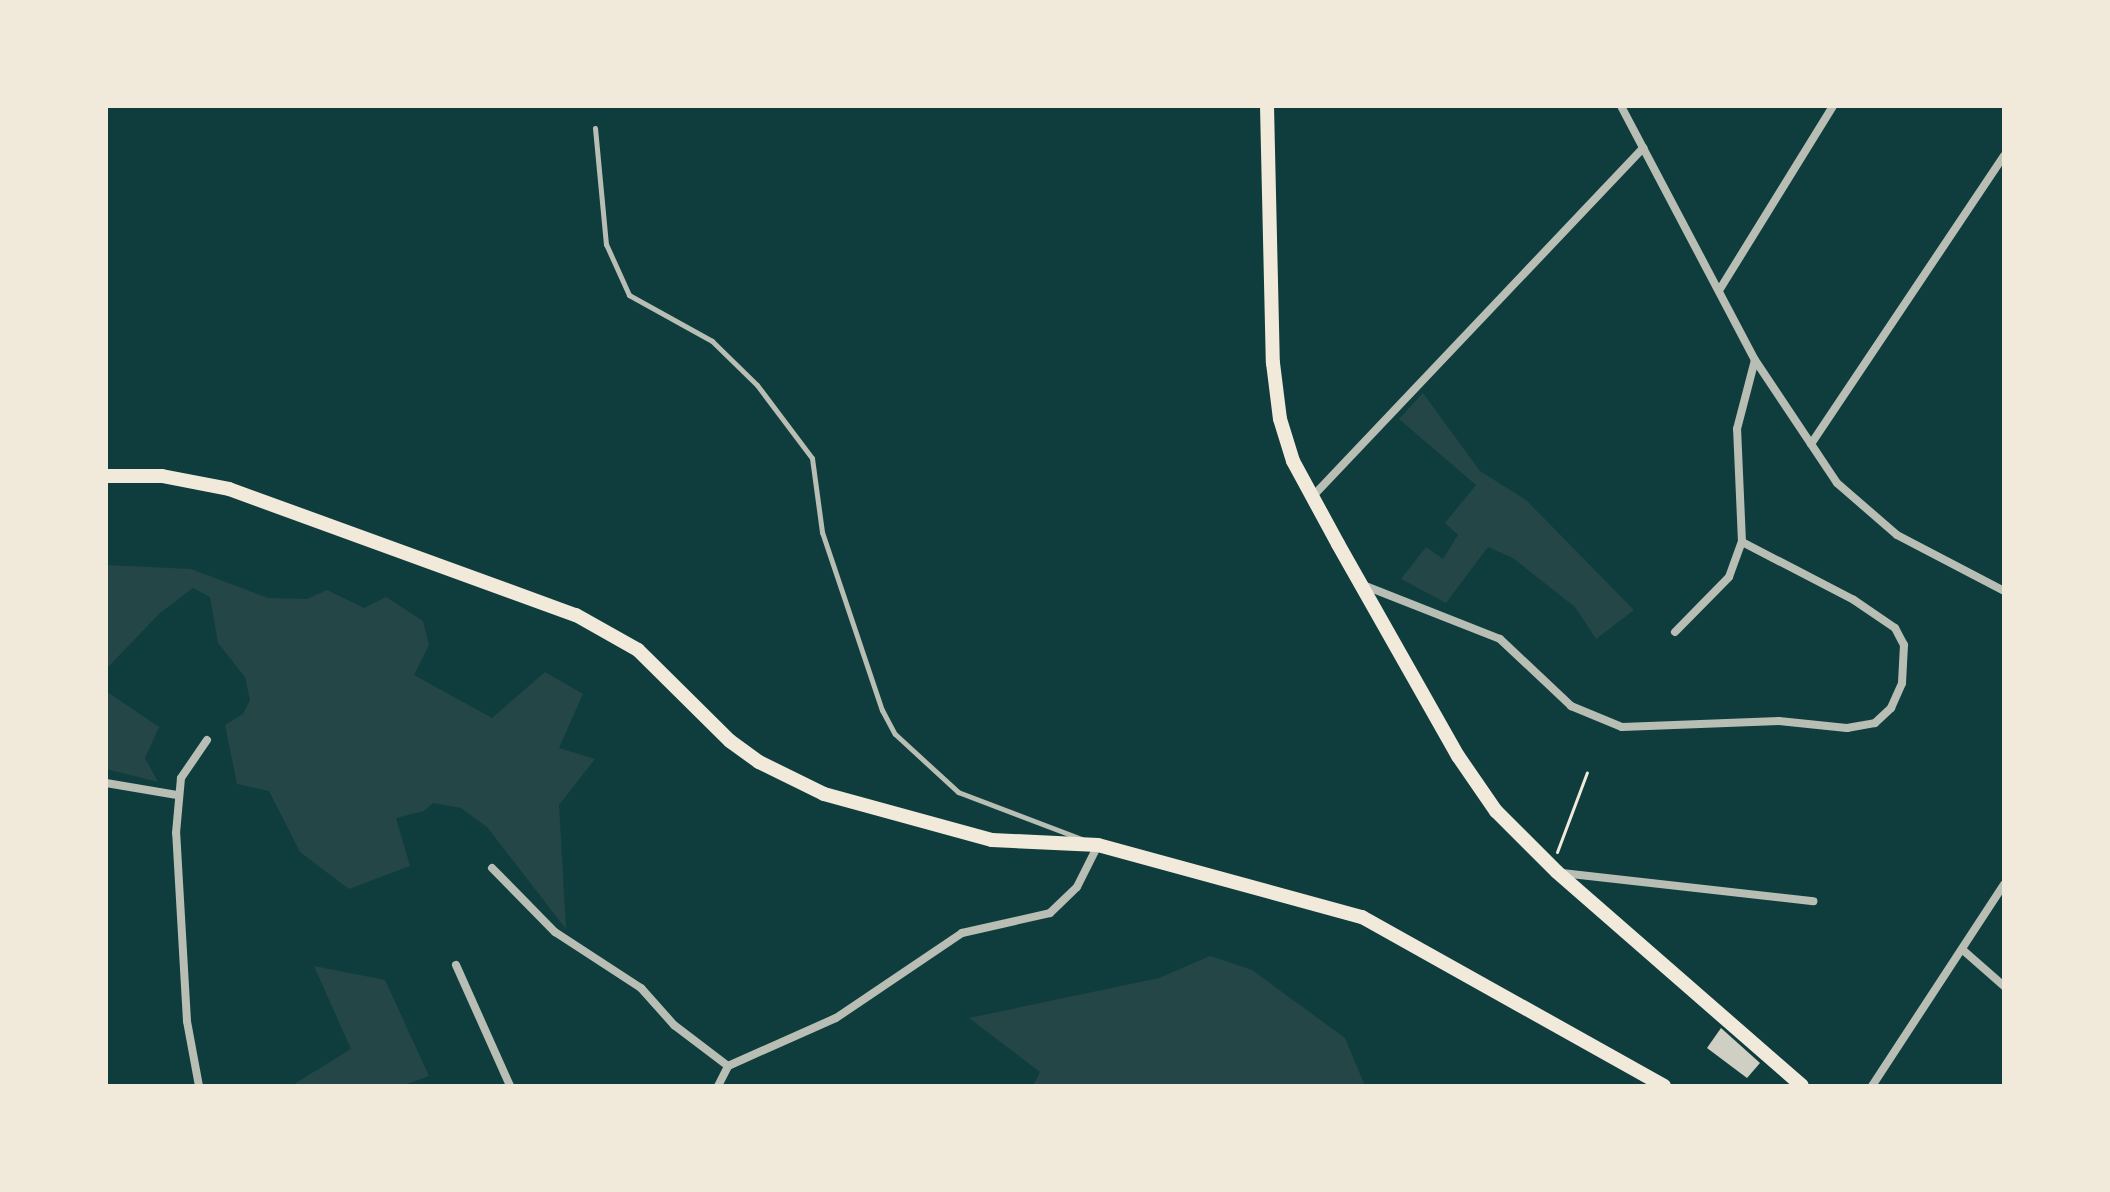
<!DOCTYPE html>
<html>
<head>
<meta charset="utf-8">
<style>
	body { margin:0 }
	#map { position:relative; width:2110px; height:1192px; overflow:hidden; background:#0f3d3e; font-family:"Fira Sans",sans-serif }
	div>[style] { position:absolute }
	.green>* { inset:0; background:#244646 }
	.building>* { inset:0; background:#cfcfc3 }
	.path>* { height:3px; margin:-1.5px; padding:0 1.5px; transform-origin:1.5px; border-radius:1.5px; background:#f1e9da }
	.service>* { height:5px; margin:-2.5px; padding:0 2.5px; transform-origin:2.5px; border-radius:2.5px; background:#b8beb3 }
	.minor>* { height:8px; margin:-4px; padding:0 4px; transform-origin:4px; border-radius:4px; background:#b8beb3 }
	.secondary>* { height:14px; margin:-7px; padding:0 7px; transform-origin:7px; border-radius:7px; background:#f1e9da }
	span { translate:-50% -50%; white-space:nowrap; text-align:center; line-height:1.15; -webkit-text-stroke:8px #f1e9da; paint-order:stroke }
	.frame { position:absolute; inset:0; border:108px solid #f1e9da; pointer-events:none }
</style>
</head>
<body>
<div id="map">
	<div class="green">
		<i style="clip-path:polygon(1423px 393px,1480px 471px,1526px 500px,1634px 610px,1596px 639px,1575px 607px,1513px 558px,1488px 547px,1446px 603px,1401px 579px,1426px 547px,1443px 559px,1458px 535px,1445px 523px,1476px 485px,1399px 419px)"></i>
		<i style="clip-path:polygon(106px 565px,191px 569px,268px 598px,307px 599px,327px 590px,364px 608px,386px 597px,423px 621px,429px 645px,414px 675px,492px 718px,545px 672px,583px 694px,559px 748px,595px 759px,559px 805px,566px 929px,487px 827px,461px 808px,433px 803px,424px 811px,396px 818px,410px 866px,349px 889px,300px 852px,269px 791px,237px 784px,225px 725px,243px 714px,250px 700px,245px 677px,218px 643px,210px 597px,193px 588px,160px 613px,107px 668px,106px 690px)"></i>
		<i style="clip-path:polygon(106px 691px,159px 727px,145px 758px,158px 782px,106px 769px)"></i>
		<i style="clip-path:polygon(1210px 956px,1252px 970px,1345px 1038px,1365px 1086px,1033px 1086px,1040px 1072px,969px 1018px,1159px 978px)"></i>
		<i style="clip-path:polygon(314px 966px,385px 980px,429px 1076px,402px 1086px,291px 1086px,351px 1049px)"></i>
	</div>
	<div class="building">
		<i style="clip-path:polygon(1721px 1028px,1760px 1063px,1747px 1078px,1707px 1048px)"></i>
	</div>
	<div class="path">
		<i style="left:1557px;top:852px;width:85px;rotate:-69.4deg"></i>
	</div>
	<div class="service">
		<i style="left:595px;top:128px;width:117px;rotate:84.6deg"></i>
		<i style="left:606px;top:244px;width:56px;rotate:65.7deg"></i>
		<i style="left:629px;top:295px;width:95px;rotate:29deg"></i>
		<i style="left:712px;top:341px;width:63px;rotate:44.4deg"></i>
		<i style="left:757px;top:385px;width:91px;rotate:53deg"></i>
		<i style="left:812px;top:458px;width:75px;rotate:82.3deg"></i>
		<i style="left:822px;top:532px;width:188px;rotate:71.4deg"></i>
		<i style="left:882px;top:710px;width:27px;rotate:62deg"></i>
		<i style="left:895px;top:734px;width:86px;rotate:42.6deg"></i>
		<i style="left:958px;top:792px;width:133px;rotate:20.8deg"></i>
	</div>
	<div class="minor">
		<i style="left:1621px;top:106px;width:287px;rotate:62.2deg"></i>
		<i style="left:1755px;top:360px;width:148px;rotate:56.3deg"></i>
		<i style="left:1837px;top:483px;width:79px;rotate:40.9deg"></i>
		<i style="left:1897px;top:535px;width:121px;rotate:27.6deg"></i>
		<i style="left:1720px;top:289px;width:215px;rotate:-58.3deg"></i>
		<i style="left:1811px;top:444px;width:347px;rotate:-56.2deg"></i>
		<i style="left:1313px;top:496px;width:480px;rotate:-46.5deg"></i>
		<i style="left:1363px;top:585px;width:147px;rotate:21.5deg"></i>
		<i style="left:1500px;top:639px;width:98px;rotate:43.3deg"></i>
		<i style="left:1571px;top:706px;width:55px;rotate:22.4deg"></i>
		<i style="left:1622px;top:727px;width:157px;rotate:-2.2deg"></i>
		<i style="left:1779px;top:721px;width:68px;rotate:5.9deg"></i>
		<i style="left:1847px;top:728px;width:28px;rotate:-10deg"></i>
		<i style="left:1875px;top:723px;width:22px;rotate:-43deg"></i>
		<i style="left:1891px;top:708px;width:27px;rotate:-66deg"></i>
		<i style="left:1902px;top:683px;width:38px;rotate:-87deg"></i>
		<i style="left:1904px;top:645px;width:19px;rotate:-118deg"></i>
		<i style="left:1895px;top:628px;width:50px;rotate:-145.7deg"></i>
		<i style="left:1854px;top:600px;width:126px;rotate:-152.6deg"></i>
		<i style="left:1742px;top:542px;width:113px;rotate:-92.5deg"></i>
		<i style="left:1737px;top:429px;width:71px;rotate:-75.4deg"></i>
		<i style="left:1675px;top:632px;width:77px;rotate:-45.5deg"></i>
		<i style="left:1729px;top:577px;width:37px;rotate:-70deg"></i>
		<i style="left:106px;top:783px;width:72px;rotate:9.6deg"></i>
		<i style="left:492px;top:868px;width:90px;rotate:45.5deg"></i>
		<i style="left:555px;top:932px;width:103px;rotate:33.1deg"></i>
		<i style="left:641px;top:988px;width:50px;rotate:48.3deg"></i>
		<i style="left:674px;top:1025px;width:68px;rotate:37.2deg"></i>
		<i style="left:1562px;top:873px;width:253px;rotate:6.4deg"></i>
		<i style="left:1964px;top:951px;width:53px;rotate:41.2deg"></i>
		<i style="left:456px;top:965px;width:133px;rotate:65.9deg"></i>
		<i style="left:728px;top:1066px;width:118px;rotate:-24deg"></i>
		<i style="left:836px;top:1018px;width:152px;rotate:-34deg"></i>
		<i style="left:962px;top:933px;width:90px;rotate:-12.8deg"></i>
		<i style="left:1050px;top:913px;width:37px;rotate:-44deg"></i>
		<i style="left:1077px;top:887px;width:47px;rotate:-63.4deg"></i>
		<i style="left:199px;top:1086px;width:66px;rotate:-100.5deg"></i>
		<i style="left:187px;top:1021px;width:188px;rotate:-93.3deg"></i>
		<i style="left:176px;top:833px;width:55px;rotate:-84.8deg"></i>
		<i style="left:181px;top:778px;width:46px;rotate:-55.6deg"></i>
		<i style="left:718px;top:1086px;width:22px;rotate:-63deg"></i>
		<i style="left:1872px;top:1086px;width:241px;rotate:-56.8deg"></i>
	</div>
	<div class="secondary">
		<i style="left:1267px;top:106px;width:257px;rotate:88.7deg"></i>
		<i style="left:1273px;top:363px;width:56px;rotate:82.9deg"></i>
		<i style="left:1280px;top:419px;width:44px;rotate:72.8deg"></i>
		<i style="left:1293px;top:461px;width:94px;rotate:61.5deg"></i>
		<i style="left:1338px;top:544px;width:244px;rotate:60.5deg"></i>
		<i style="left:1458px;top:756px;width:67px;rotate:55.4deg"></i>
		<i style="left:1496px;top:811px;width:86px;rotate:45deg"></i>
		<i style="left:1557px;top:872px;width:325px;rotate:41.1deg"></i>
		<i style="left:106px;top:476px;width:56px"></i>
		<i style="left:162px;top:476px;width:68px;rotate:11deg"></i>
		<i style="left:229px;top:489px;width:369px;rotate:20deg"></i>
		<i style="left:576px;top:615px;width:71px;rotate:29.4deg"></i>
		<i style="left:638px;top:650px;width:129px;rotate:44.7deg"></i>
		<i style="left:730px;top:741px;width:36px;rotate:36deg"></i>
		<i style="left:759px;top:762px;width:72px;rotate:26.2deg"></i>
		<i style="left:824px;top:794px;width:174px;rotate:15.3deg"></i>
		<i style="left:992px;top:840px;width:106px;rotate:2.7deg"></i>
		<i style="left:1098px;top:845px;width:274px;rotate:15.3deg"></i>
		<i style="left:1362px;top:917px;width:346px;rotate:29.2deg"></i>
	</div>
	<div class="frame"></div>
</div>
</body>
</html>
